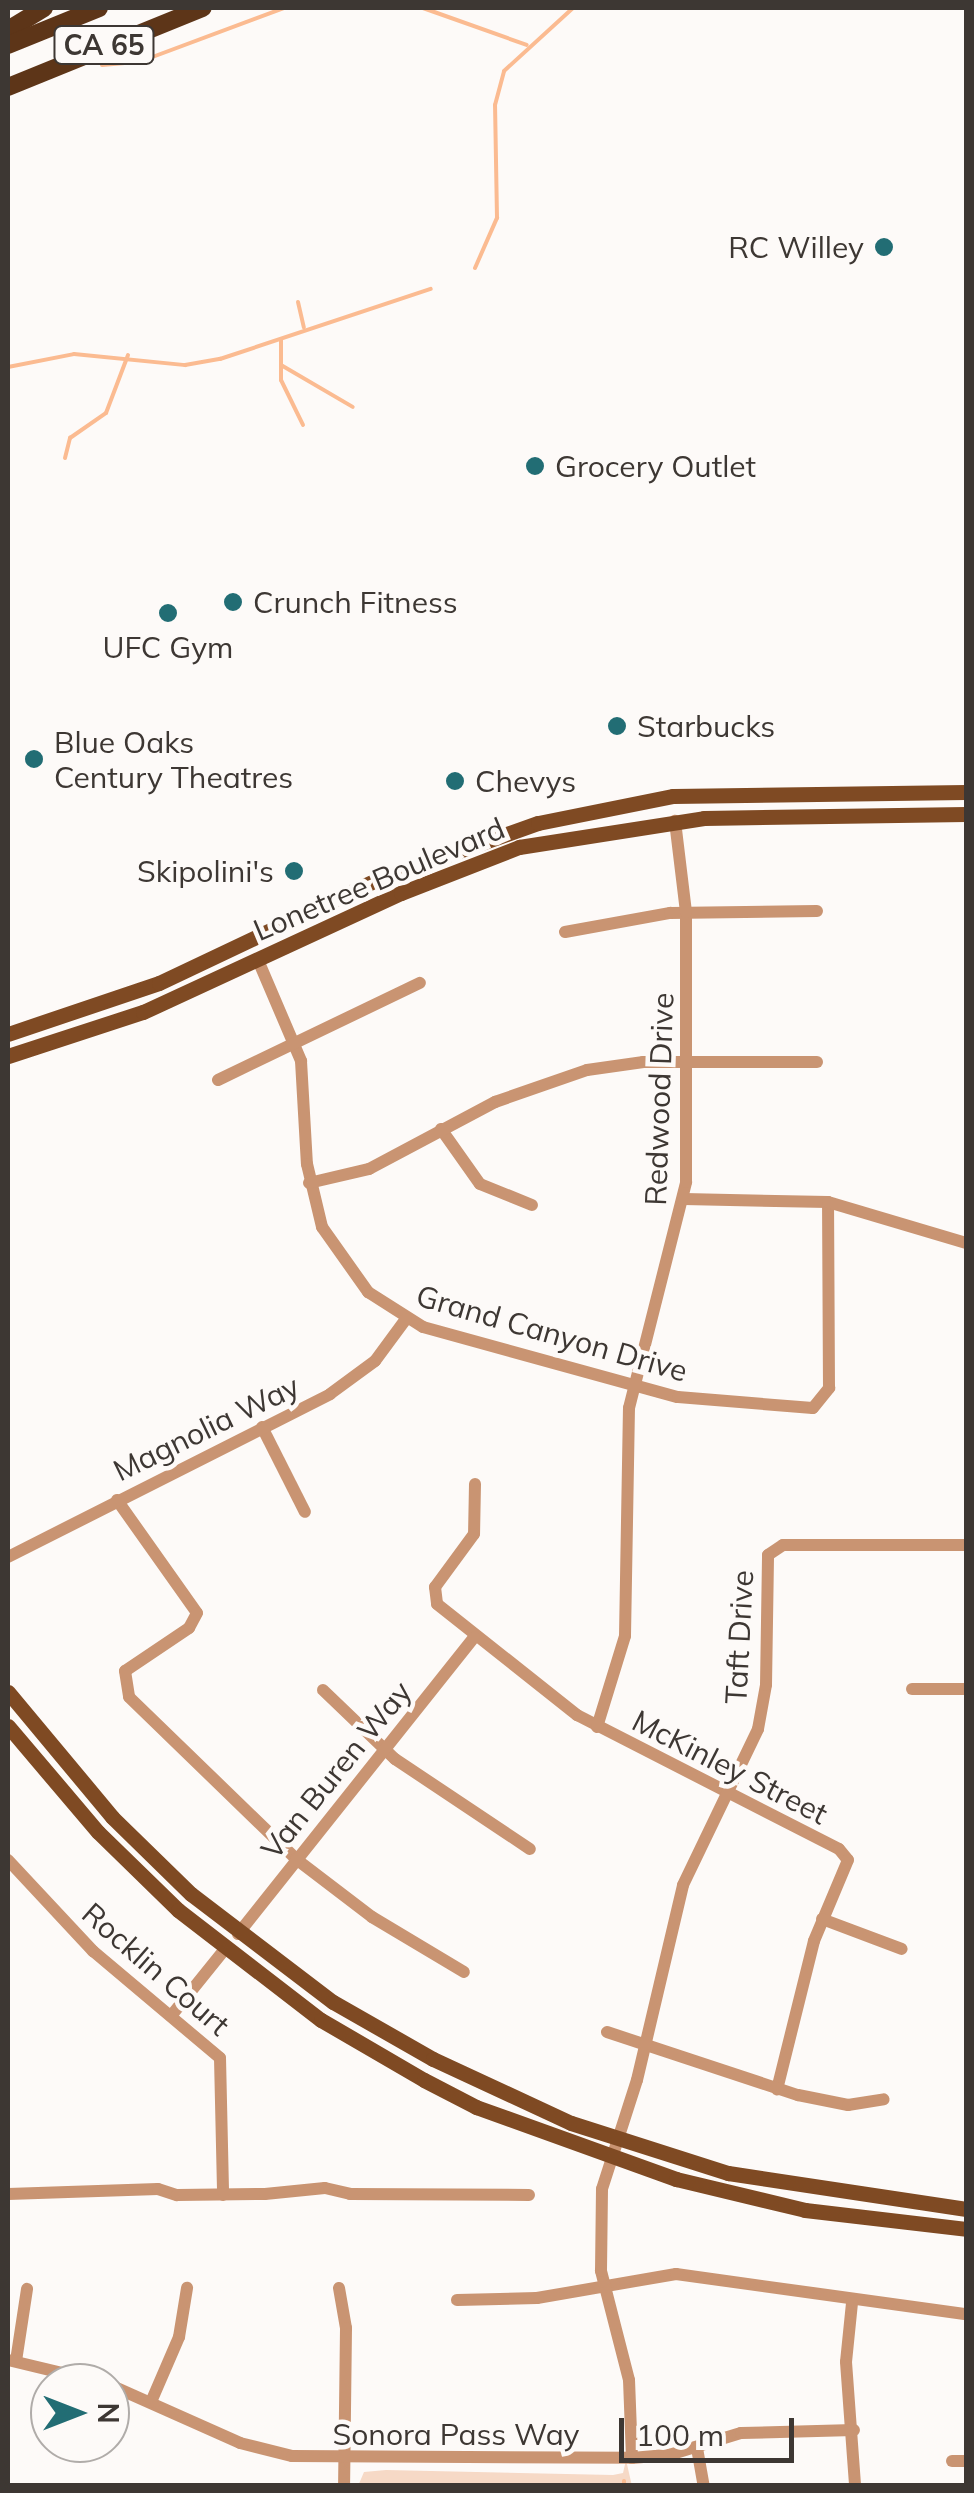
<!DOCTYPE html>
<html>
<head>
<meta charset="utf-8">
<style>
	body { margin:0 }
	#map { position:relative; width:974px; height:2493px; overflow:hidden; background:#fdfaf8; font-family:Mulish,sans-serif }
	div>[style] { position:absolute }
	.green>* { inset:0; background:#f6d9c6 }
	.stream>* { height:4px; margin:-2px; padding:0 2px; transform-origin:2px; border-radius:2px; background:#fbbb91 }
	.minor>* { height:12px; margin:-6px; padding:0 6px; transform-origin:6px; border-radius:6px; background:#c99472 }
	.major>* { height:15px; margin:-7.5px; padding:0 7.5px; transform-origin:7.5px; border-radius:7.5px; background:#7f4a23 }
	.highway>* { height:18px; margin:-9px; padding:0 9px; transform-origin:9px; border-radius:9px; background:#5d3518 }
	.dots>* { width:28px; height:28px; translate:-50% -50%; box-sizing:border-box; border:5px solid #fdfaf8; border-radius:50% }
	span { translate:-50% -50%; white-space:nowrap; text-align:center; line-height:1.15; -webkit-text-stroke:9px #fdfaf8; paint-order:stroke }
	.shield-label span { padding:2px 8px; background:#fdfaf8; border:2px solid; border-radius:8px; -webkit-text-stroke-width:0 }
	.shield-label { font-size:28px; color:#3d3733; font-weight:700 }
	.poi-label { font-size:30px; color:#3d3733 }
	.right { translate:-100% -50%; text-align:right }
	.left { translate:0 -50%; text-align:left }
	.street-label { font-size:30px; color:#3d3733 }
	.frame { position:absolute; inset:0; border:10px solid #3d3733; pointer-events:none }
	.north { position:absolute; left:30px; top:2363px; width:100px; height:100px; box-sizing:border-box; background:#fdfaf8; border:2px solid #b0aca9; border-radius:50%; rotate:90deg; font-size:28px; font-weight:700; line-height:40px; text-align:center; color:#3d3733 }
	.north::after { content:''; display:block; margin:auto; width:35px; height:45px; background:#226d74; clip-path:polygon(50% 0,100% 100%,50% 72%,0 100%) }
	.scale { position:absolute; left:619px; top:2418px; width:175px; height:45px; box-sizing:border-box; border:5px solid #3d3733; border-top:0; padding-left:12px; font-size:30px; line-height:35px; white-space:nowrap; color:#3d3733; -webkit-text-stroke:8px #fdfaf8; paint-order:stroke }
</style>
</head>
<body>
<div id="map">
	<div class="green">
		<i style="clip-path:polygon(626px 2460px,632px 2486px,358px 2486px,364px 2472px,386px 2470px,613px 2475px,623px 2473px)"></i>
	</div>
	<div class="stream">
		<i style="left:423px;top:8px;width:110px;rotate:19.6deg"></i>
		<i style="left:102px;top:65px;width:37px;rotate:-5deg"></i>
		<i style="left:139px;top:62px;width:155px;rotate:-20.4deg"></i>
		<i style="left:475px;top:268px;width:55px;rotate:-66.3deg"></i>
		<i style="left:497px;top:218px;width:113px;rotate:-91deg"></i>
		<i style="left:495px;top:105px;width:35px;rotate:-75deg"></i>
		<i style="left:504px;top:71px;width:93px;rotate:-42.4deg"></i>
		<i style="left:298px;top:302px;width:26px;rotate:77deg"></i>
		<i style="left:281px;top:340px;width:40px;rotate:90deg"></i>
		<i style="left:281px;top:380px;width:50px;rotate:63.9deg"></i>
		<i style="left:281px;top:365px;width:83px;rotate:30.3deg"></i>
		<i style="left:8px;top:367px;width:67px;rotate:-11.1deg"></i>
		<i style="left:74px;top:354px;width:112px;rotate:5.7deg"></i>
		<i style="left:185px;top:365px;width:36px;rotate:-10deg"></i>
		<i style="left:220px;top:359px;width:222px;rotate:-18.4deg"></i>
		<i style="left:65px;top:458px;width:21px;rotate:-76deg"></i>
		<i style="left:70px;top:438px;width:44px;rotate:-34.8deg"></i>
		<i style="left:106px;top:413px;width:62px;rotate:-69.2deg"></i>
		<i style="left:624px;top:2486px;width:5px;rotate:-90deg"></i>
	</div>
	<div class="minor">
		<i style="left:565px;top:932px;width:107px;rotate:-10.3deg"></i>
		<i style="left:670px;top:913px;width:147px;rotate:-0.8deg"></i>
		<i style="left:258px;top:960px;width:110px;rotate:66.9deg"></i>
		<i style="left:301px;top:1061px;width:103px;rotate:86.7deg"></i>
		<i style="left:307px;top:1164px;width:65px;rotate:76.6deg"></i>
		<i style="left:322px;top:1227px;width:80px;rotate:54.7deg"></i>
		<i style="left:368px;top:1292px;width:65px;rotate:32.5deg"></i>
		<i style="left:423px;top:1327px;width:264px;rotate:15.4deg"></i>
		<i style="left:678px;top:1397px;width:135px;rotate:4.7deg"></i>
		<i style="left:813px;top:1408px;width:26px;rotate:-51deg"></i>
		<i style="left:829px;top:1388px;width:186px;rotate:-90.3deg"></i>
		<i style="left:218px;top:1080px;width:224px;rotate:-25.7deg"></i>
		<i style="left:441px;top:1129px;width:67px;rotate:54.7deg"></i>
		<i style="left:480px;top:1184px;width:56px;rotate:22deg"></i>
		<i style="left:309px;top:1183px;width:62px;rotate:-13.1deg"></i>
		<i style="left:369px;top:1169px;width:143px;rotate:-28deg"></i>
		<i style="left:495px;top:1102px;width:97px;rotate:-19.2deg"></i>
		<i style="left:587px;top:1070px;width:57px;rotate:-8.1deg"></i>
		<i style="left:643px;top:1062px;width:174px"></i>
		<i style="left:684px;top:1199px;width:144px;rotate:1.2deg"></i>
		<i style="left:828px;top:1202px;width:144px;rotate:16.5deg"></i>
		<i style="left:262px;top:1427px;width:95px;rotate:63.2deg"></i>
		<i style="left:475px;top:1484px;width:50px;rotate:91.1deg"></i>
		<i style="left:474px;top:1534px;width:66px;rotate:126.3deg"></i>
		<i style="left:435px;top:1587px;width:17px;rotate:83deg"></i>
		<i style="left:437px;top:1604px;width:179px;rotate:38.4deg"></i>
		<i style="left:577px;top:1715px;width:294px;rotate:27.1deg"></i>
		<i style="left:839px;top:1849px;width:14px;rotate:51deg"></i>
		<i style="left:848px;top:1860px;width:88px;rotate:112.8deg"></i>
		<i style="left:814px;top:1941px;width:153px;rotate:104deg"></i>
		<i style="left:117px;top:1500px;width:138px;rotate:54.7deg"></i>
		<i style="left:197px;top:1613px;width:17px;rotate:118deg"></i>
		<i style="left:189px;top:1628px;width:77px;rotate:146.1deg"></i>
		<i style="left:125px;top:1671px;width:26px;rotate:81deg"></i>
		<i style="left:129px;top:1697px;width:233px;rotate:44.1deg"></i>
		<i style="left:296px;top:1859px;width:96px;rotate:37.3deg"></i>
		<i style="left:372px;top:1917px;width:107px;rotate:30.9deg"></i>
		<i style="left:8px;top:1557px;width:361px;rotate:-26.8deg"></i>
		<i style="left:330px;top:1394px;width:56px;rotate:-36.3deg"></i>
		<i style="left:375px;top:1361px;width:52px;rotate:-53.6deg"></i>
		<i style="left:912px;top:1689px;width:54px"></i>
		<i style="left:323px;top:1690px;width:100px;rotate:43.8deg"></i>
		<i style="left:395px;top:1759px;width:162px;rotate:33.7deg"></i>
		<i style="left:597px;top:1727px;width:95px;rotate:-72.9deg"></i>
		<i style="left:625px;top:1636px;width:228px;rotate:-89deg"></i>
		<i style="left:629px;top:1408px;width:233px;rotate:-75.8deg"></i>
		<i style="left:686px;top:1182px;width:270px;rotate:-90deg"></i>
		<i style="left:686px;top:912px;width:92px;rotate:-96.9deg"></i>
		<i style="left:8px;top:1860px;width:125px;rotate:47deg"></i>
		<i style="left:93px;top:1951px;width:166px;rotate:40.1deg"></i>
		<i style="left:220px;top:2058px;width:137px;rotate:88.7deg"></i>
		<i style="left:822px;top:1919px;width:85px;rotate:20.6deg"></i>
		<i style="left:238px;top:1934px;width:379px;rotate:-51.5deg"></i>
		<i style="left:171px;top:2016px;width:86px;rotate:-51.1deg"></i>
		<i style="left:607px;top:2032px;width:201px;rotate:18.3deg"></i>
		<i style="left:798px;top:2095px;width:51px;rotate:11.3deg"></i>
		<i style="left:848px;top:2105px;width:36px;rotate:-9deg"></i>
		<i style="left:8px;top:2194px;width:150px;rotate:-1.9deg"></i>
		<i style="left:158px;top:2189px;width:20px;rotate:18deg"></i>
		<i style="left:177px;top:2195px;width:88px;rotate:-0.7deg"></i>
		<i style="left:265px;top:2194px;width:60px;rotate:-5.7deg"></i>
		<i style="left:325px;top:2188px;width:26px;rotate:13deg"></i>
		<i style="left:350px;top:2194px;width:179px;rotate:0.3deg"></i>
		<i style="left:339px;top:2288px;width:41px;rotate:80.1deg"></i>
		<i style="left:346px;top:2328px;width:158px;rotate:90.7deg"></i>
		<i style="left:457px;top:2300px;width:80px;rotate:-1.4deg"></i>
		<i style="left:537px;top:2298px;width:141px;rotate:-9.8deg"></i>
		<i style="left:676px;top:2274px;width:293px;rotate:7.9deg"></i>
		<i style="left:852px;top:2303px;width:59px;rotate:95.8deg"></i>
		<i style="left:846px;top:2362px;width:124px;rotate:85.8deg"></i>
		<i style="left:8px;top:2360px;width:99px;rotate:13.5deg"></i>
		<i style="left:16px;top:2361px;width:73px;rotate:-81.3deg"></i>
		<i style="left:110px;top:2385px;width:142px;rotate:24deg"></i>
		<i style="left:240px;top:2443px;width:54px;rotate:14deg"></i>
		<i style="left:292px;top:2456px;width:340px;rotate:0.3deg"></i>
		<i style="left:632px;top:2458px;width:78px;rotate:-92.2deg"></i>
		<i style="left:629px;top:2380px;width:113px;rotate:-104.4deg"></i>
		<i style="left:601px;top:2271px;width:82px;rotate:-89.3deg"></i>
		<i style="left:602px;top:2189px;width:114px;rotate:-72.2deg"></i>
		<i style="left:637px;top:2080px;width:200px;rotate:-76.7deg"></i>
		<i style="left:683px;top:1885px;width:173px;rotate:-64.3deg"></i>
		<i style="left:758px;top:1729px;width:45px;rotate:-79.7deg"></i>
		<i style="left:766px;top:1685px;width:130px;rotate:-89.1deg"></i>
		<i style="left:768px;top:1555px;width:18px;rotate:-34deg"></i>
		<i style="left:783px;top:1545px;width:183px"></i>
		<i style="left:151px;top:2402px;width:71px;rotate:-66.7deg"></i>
		<i style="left:179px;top:2337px;width:50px;rotate:-80.7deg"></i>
		<i style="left:697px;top:2448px;width:39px;rotate:80deg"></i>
		<i style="left:632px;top:2458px;width:37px;rotate:-5deg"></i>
		<i style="left:669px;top:2455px;width:75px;rotate:-17deg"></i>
		<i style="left:741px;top:2433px;width:113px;rotate:-1.5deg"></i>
		<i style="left:952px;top:2461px;width:14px"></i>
	</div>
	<div class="major">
		<i style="left:8px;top:1034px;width:159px;rotate:-18.7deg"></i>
		<i style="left:159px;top:983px;width:238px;rotate:-25.4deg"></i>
		<i style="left:374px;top:881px;width:174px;rotate:-19.5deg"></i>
		<i style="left:538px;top:823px;width:138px;rotate:-11.3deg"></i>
		<i style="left:673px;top:796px;width:293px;rotate:-0.8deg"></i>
		<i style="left:8px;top:1056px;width:142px;rotate:-18.1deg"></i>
		<i style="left:143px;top:1012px;width:284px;rotate:-24.8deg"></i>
		<i style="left:401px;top:893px;width:127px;rotate:-21.3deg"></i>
		<i style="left:519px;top:847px;width:187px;rotate:-8.9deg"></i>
		<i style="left:704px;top:818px;width:262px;rotate:-0.9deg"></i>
		<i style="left:8px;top:1692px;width:163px;rotate:50.2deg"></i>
		<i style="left:112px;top:1817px;width:110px;rotate:44.3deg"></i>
		<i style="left:191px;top:1894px;width:178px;rotate:37.3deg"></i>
		<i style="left:333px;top:2002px;width:115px;rotate:29.7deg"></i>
		<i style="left:433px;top:2059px;width:152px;rotate:24.9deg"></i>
		<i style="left:571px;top:2123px;width:165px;rotate:17.7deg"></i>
		<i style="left:728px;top:2173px;width:241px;rotate:8.6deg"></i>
		<i style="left:8px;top:1726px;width:139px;rotate:49.7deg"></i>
		<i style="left:98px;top:1832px;width:112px;rotate:44.3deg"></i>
		<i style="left:178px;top:1910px;width:180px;rotate:37.6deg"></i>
		<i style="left:321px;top:2020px;width:119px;rotate:30.2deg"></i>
		<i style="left:424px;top:2080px;width:59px;rotate:27.4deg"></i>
		<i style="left:476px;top:2107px;width:213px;rotate:19.8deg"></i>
		<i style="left:676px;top:2179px;width:133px;rotate:13.5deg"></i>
		<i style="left:805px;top:2210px;width:162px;rotate:6.7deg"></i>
	</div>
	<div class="highway">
		<i style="left:8px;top:30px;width:42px;rotate:-31.4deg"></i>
		<i style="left:8px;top:45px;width:98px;rotate:-22.1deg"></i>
		<i style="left:8px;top:87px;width:210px;rotate:-22.1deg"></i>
	</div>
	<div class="dots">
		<i style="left:884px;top:247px;background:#226d74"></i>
		<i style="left:535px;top:466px;background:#226d74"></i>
		<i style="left:233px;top:602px;background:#226d74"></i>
		<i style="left:168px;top:613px;background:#226d74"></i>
		<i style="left:617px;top:726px;background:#226d74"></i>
		<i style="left:34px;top:759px;background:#226d74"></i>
		<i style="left:455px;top:781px;background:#226d74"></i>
		<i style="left:294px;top:871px;background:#226d74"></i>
	</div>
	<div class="shield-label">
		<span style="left:104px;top:45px">CA 65</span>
	</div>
	<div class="poi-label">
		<span class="right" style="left:864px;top:247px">RC Willey</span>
		<span class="left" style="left:555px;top:466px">Grocery Outlet</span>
		<span class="left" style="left:253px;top:602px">Crunch Fitness</span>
		<span style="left:168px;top:647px">UFC Gym</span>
		<span class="left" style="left:637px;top:726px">Starbucks</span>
		<span class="left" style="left:54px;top:759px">Blue Oaks<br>Century Theatres</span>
		<span class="left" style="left:475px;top:781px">Chevys</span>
		<span class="right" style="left:274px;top:871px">Skipolini's</span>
	</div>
	<div class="street-label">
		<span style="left:379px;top:879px;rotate:-23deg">Lonetree Boulevard</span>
		<span style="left:659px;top:1099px;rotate:-88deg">Redwood Drive</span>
		<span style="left:552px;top:1333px;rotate:16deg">Grand Canyon Drive</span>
		<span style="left:206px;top:1428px;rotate:-26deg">Magnolia Way</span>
		<span style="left:739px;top:1637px;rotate:-87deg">Taft Drive</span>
		<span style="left:730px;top:1767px;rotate:27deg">McKinley Street</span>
		<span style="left:336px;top:1770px;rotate:-51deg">Van Buren Way</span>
		<span style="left:156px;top:1969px;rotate:41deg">Rocklin Court</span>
		<span style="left:456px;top:2434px">Sonora Pass Way</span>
	</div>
	<div class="frame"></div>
	<div class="north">N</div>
	<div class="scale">100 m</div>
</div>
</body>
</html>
